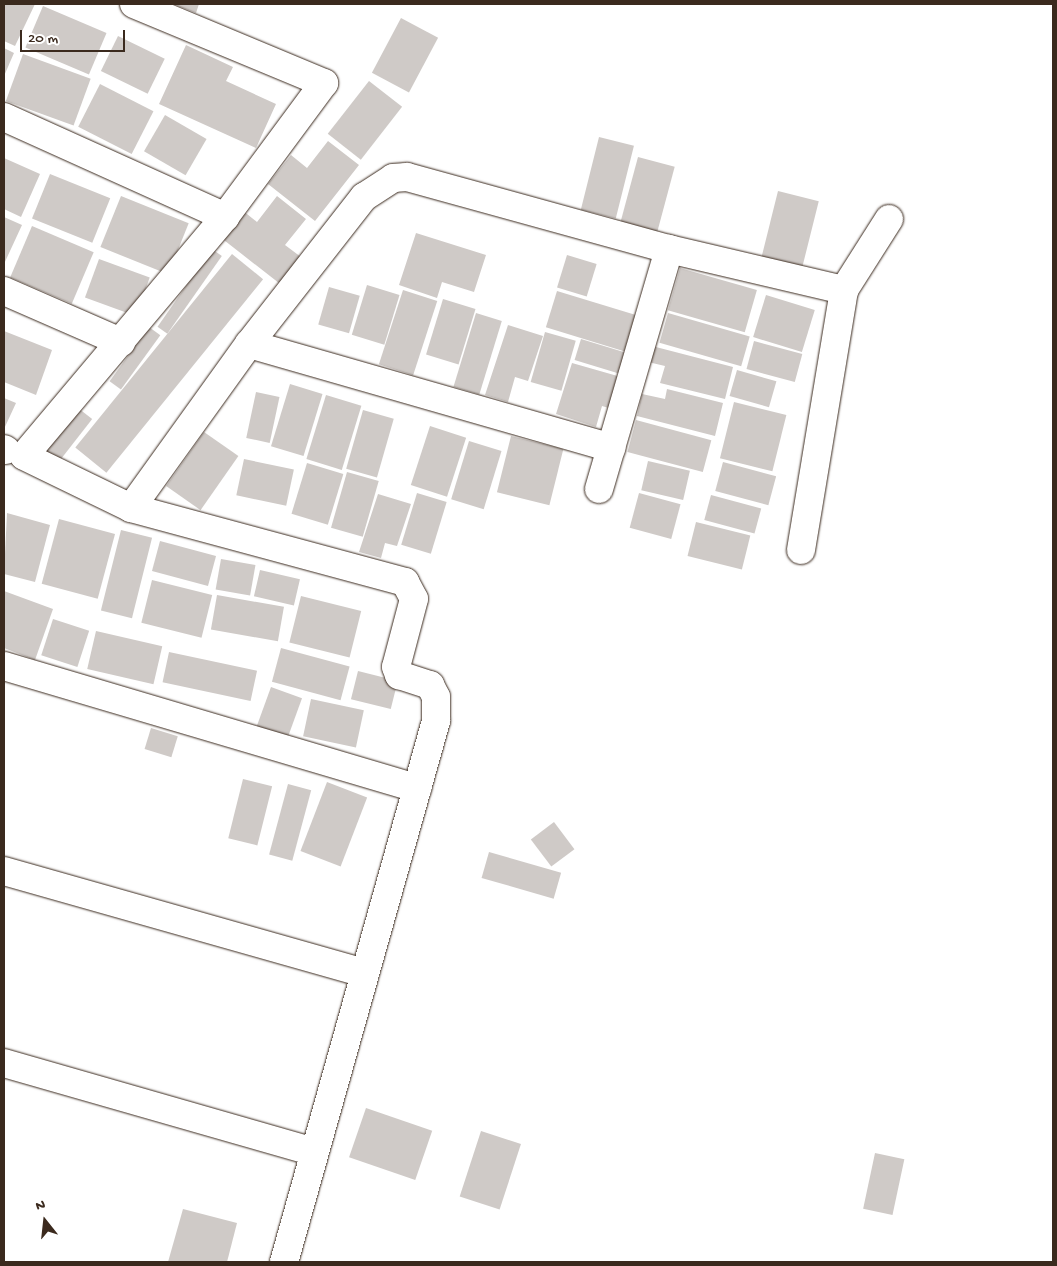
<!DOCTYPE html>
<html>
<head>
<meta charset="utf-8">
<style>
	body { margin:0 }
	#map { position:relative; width:1057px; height:1266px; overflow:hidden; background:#fff; font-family:"Gochi Hand",sans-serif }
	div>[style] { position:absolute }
	.building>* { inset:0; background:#cfcac7; transform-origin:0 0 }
	.roads { filter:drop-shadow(0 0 1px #3b2a1e) drop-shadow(0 0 1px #3b2a1e) }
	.street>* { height:28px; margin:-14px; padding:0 14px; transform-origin:14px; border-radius:14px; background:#fff }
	span { translate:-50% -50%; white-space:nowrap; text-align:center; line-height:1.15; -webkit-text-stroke:4px #fff; paint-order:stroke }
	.frame { position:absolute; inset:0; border:5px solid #3b2a1e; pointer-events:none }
	.north { position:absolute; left:20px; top:1196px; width:50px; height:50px; -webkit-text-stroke:4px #fff; paint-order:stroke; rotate:344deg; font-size:14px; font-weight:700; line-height:20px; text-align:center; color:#3b2a1e }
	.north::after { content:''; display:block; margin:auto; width:18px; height:22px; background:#3b2a1e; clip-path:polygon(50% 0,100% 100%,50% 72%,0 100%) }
	.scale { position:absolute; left:20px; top:30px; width:105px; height:22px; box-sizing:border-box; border:2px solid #3b2a1e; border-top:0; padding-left:6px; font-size:15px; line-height:18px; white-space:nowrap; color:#3b2a1e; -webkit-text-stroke:4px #fff; paint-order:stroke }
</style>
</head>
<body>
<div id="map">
	<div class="building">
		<i style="clip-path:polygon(4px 4px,35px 4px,15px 46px,4px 41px)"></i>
		<i style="clip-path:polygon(173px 4px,199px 4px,196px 13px)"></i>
		<i style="left:43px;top:6px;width:69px;height:45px;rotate:23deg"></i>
		<i style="left:401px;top:18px;width:42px;height:62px;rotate:28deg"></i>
		<i style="left:118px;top:36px;width:52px;height:39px;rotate:26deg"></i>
		<i style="clip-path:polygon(186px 45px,233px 67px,226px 81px,276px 104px,256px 148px,159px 104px)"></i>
		<i style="clip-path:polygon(4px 48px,14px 53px,4px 76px)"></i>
		<i style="left:23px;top:54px;width:72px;height:50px;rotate:20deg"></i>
		<i style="left:369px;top:81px;width:42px;height:67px;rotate:38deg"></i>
		<i style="left:100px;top:84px;width:60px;height:48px;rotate:27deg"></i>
		<i style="left:165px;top:115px;width:48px;height:42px;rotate:30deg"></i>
		<i style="left:599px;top:137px;width:36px;height:75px;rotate:14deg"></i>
		<i style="clip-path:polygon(328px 141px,359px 165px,315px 221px,268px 184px,291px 155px,307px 168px)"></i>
		<i style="left:638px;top:157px;width:38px;height:70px;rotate:15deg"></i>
		<i style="clip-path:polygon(4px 158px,40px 174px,21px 217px,4px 209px)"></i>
		<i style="left:50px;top:174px;width:65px;height:48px;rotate:22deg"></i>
		<i style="left:778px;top:191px;width:42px;height:73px;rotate:14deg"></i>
		<i style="left:121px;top:196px;width:73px;height:55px;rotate:22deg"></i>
		<i style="clip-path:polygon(277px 196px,306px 219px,285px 245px,305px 260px,284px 287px,220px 237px,242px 210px,257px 222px)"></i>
		<i style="clip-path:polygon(4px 217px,22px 225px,4px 264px)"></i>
		<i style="left:32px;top:226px;width:67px;height:56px;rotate:23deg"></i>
		<i style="clip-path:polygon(416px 233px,486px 255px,474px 292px,442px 282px,437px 298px,399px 285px)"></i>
		<i style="left:212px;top:249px;width:12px;height:95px;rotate:35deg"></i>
		<i style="left:232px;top:254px;width:40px;height:249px;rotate:39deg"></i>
		<i style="left:567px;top:255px;width:31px;height:34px;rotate:17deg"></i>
		<i style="left:99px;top:259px;width:54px;height:41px;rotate:20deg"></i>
		<i style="left:680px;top:268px;width:80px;height:44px;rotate:16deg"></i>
		<i style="left:367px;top:285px;width:34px;height:52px;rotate:17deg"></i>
		<i style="left:329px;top:287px;width:32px;height:39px;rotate:16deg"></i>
		<i style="left:403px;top:290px;width:36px;height:78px;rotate:18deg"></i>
		<i style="left:557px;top:291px;width:85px;height:38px;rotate:17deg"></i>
		<i style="left:766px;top:295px;width:51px;height:44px;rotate:17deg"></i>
		<i style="left:443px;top:299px;width:34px;height:58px;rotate:17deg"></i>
		<i style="left:476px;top:313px;width:27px;height:77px;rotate:17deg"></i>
		<i style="left:668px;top:313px;width:85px;height:31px;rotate:16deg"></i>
		<i style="clip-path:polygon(508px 325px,543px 336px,528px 381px,515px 377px,508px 402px,485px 395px)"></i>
		<i style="left:149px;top:327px;width:14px;height:67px;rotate:36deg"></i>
		<i style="clip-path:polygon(4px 331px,52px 350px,36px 395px,4px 382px)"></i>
		<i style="left:545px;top:332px;width:32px;height:52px;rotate:16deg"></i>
		<i style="left:581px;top:339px;width:48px;height:22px;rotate:17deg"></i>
		<i style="left:754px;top:341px;width:50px;height:29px;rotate:15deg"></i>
		<i style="clip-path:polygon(652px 346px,733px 367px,725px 399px,660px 383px,665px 366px,648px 362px)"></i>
		<i style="clip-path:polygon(572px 363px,621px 377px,612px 409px,602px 406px,596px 427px,556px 414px)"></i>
		<i style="left:737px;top:370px;width:41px;height:27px;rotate:16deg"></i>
		<i style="left:290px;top:384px;width:34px;height:65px;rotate:17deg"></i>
		<i style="clip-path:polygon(667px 389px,723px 403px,715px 436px,637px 416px,642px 394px,665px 399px)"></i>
		<i style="left:256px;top:392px;width:24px;height:47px;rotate:12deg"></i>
		<i style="left:326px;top:395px;width:37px;height:67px;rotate:17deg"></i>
		<i style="clip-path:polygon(4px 398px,16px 403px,4px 429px)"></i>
		<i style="left:734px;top:402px;width:54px;height:58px;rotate:14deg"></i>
		<i style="left:78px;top:408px;width:18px;height:63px;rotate:38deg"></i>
		<i style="left:363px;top:410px;width:32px;height:61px;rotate:16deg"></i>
		<i style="left:636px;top:420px;width:78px;height:33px;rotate:15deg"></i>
		<i style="left:430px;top:426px;width:38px;height:62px;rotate:18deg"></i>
		<i style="left:204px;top:432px;width:42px;height:66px;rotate:35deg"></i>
		<i style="left:511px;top:436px;width:54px;height:58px;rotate:14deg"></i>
		<i style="left:469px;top:441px;width:34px;height:61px;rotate:17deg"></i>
		<i style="left:244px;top:459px;width:51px;height:37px;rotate:12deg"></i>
		<i style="left:648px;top:461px;width:43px;height:30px;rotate:13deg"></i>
		<i style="left:723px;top:462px;width:55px;height:30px;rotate:15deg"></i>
		<i style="left:307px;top:463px;width:38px;height:53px;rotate:17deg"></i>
		<i style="left:347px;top:472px;width:33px;height:58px;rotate:16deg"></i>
		<i style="left:417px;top:493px;width:31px;height:54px;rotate:17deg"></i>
		<i style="left:639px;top:493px;width:43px;height:36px;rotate:15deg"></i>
		<i style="clip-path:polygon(378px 494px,411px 504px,397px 546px,385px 543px,381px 558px,359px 552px)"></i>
		<i style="left:711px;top:495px;width:52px;height:26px;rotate:15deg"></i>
		<i style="clip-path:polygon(7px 513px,50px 525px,35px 582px,4px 574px)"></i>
		<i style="left:59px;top:519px;width:58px;height:67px;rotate:15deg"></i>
		<i style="left:696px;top:522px;width:56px;height:35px;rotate:14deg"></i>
		<i style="left:121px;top:530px;width:32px;height:83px;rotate:14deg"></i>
		<i style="left:160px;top:541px;width:58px;height:31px;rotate:15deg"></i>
		<i style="left:221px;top:559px;width:35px;height:31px;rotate:10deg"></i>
		<i style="left:260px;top:570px;width:41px;height:27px;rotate:13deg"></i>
		<i style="left:152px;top:580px;width:62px;height:44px;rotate:14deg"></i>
		<i style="clip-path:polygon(4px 591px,53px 609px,35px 660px,4px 648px)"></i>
		<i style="left:217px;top:595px;width:68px;height:35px;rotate:10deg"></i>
		<i style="left:301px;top:596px;width:62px;height:48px;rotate:14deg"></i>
		<i style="left:53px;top:619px;width:38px;height:38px;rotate:18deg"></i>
		<i style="left:96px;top:631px;width:68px;height:39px;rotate:13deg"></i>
		<i style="left:281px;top:648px;width:71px;height:35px;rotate:15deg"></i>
		<i style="left:169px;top:652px;width:90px;height:31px;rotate:12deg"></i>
		<i style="left:358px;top:671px;width:41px;height:29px;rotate:14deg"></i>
		<i style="left:271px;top:687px;width:33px;height:47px;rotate:20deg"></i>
		<i style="left:311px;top:699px;width:54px;height:38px;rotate:12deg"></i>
		<i style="left:151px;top:728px;width:28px;height:22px;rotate:17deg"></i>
		<i style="left:243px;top:779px;width:30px;height:61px;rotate:14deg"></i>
		<i style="left:327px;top:782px;width:43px;height:74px;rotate:21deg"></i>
		<i style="left:288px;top:784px;width:24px;height:73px;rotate:15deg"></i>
		<i style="left:554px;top:822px;width:34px;height:29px;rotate:53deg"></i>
		<i style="left:489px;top:852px;width:75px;height:27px;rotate:16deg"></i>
		<i style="left:366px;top:1108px;width:70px;height:52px;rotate:19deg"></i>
		<i style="left:481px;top:1131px;width:42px;height:69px;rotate:18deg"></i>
		<i style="left:875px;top:1153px;width:30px;height:57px;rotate:12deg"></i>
		<i style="clip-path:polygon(183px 1209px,237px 1223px,227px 1262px,168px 1262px)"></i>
	</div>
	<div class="roads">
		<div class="street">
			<i style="left:134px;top:4px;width:206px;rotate:22.6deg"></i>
			<i style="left:324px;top:83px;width:167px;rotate:126.5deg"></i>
			<i style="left:225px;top:217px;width:312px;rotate:130.1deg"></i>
			<i style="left:24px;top:456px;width:119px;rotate:25.9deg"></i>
			<i style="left:131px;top:508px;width:284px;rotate:15.1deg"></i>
			<i style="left:405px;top:582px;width:19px;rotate:62deg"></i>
			<i style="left:414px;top:599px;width:70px;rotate:104.8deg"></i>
			<i style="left:396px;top:667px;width:9px;rotate:69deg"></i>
			<i style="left:399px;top:675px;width:33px;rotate:18deg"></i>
			<i style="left:430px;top:685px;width:13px;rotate:63deg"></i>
			<i style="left:436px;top:697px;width:24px;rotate:90deg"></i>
			<i style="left:436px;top:721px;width:562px;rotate:105.69deg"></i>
			<i style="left:4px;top:117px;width:243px;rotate:24.3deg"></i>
			<i style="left:4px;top:291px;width:128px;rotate:23.6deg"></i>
			<i style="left:249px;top:344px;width:377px;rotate:16deg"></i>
			<i style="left:4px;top:449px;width:2px;rotate:27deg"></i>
			<i style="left:599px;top:489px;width:250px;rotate:-73.7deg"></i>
			<i style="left:131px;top:508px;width:202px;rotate:-54.3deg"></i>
			<i style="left:249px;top:344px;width:187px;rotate:-52deg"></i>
			<i style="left:364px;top:197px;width:35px;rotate:-33deg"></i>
			<i style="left:393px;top:178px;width:14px;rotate:-4deg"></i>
			<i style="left:407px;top:177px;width:272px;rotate:15.4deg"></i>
			<i style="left:669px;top:249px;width:180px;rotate:13.2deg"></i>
			<i style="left:801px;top:550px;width:264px;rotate:-80.6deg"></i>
			<i style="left:844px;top:290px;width:84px;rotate:-57.6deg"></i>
			<i style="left:4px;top:666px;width:431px;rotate:16.5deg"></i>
			<i style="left:4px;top:871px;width:375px;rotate:15.8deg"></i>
			<i style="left:4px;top:1063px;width:323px;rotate:16deg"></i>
		</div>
	</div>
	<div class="frame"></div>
	<div class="north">N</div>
	<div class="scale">20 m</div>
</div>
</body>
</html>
